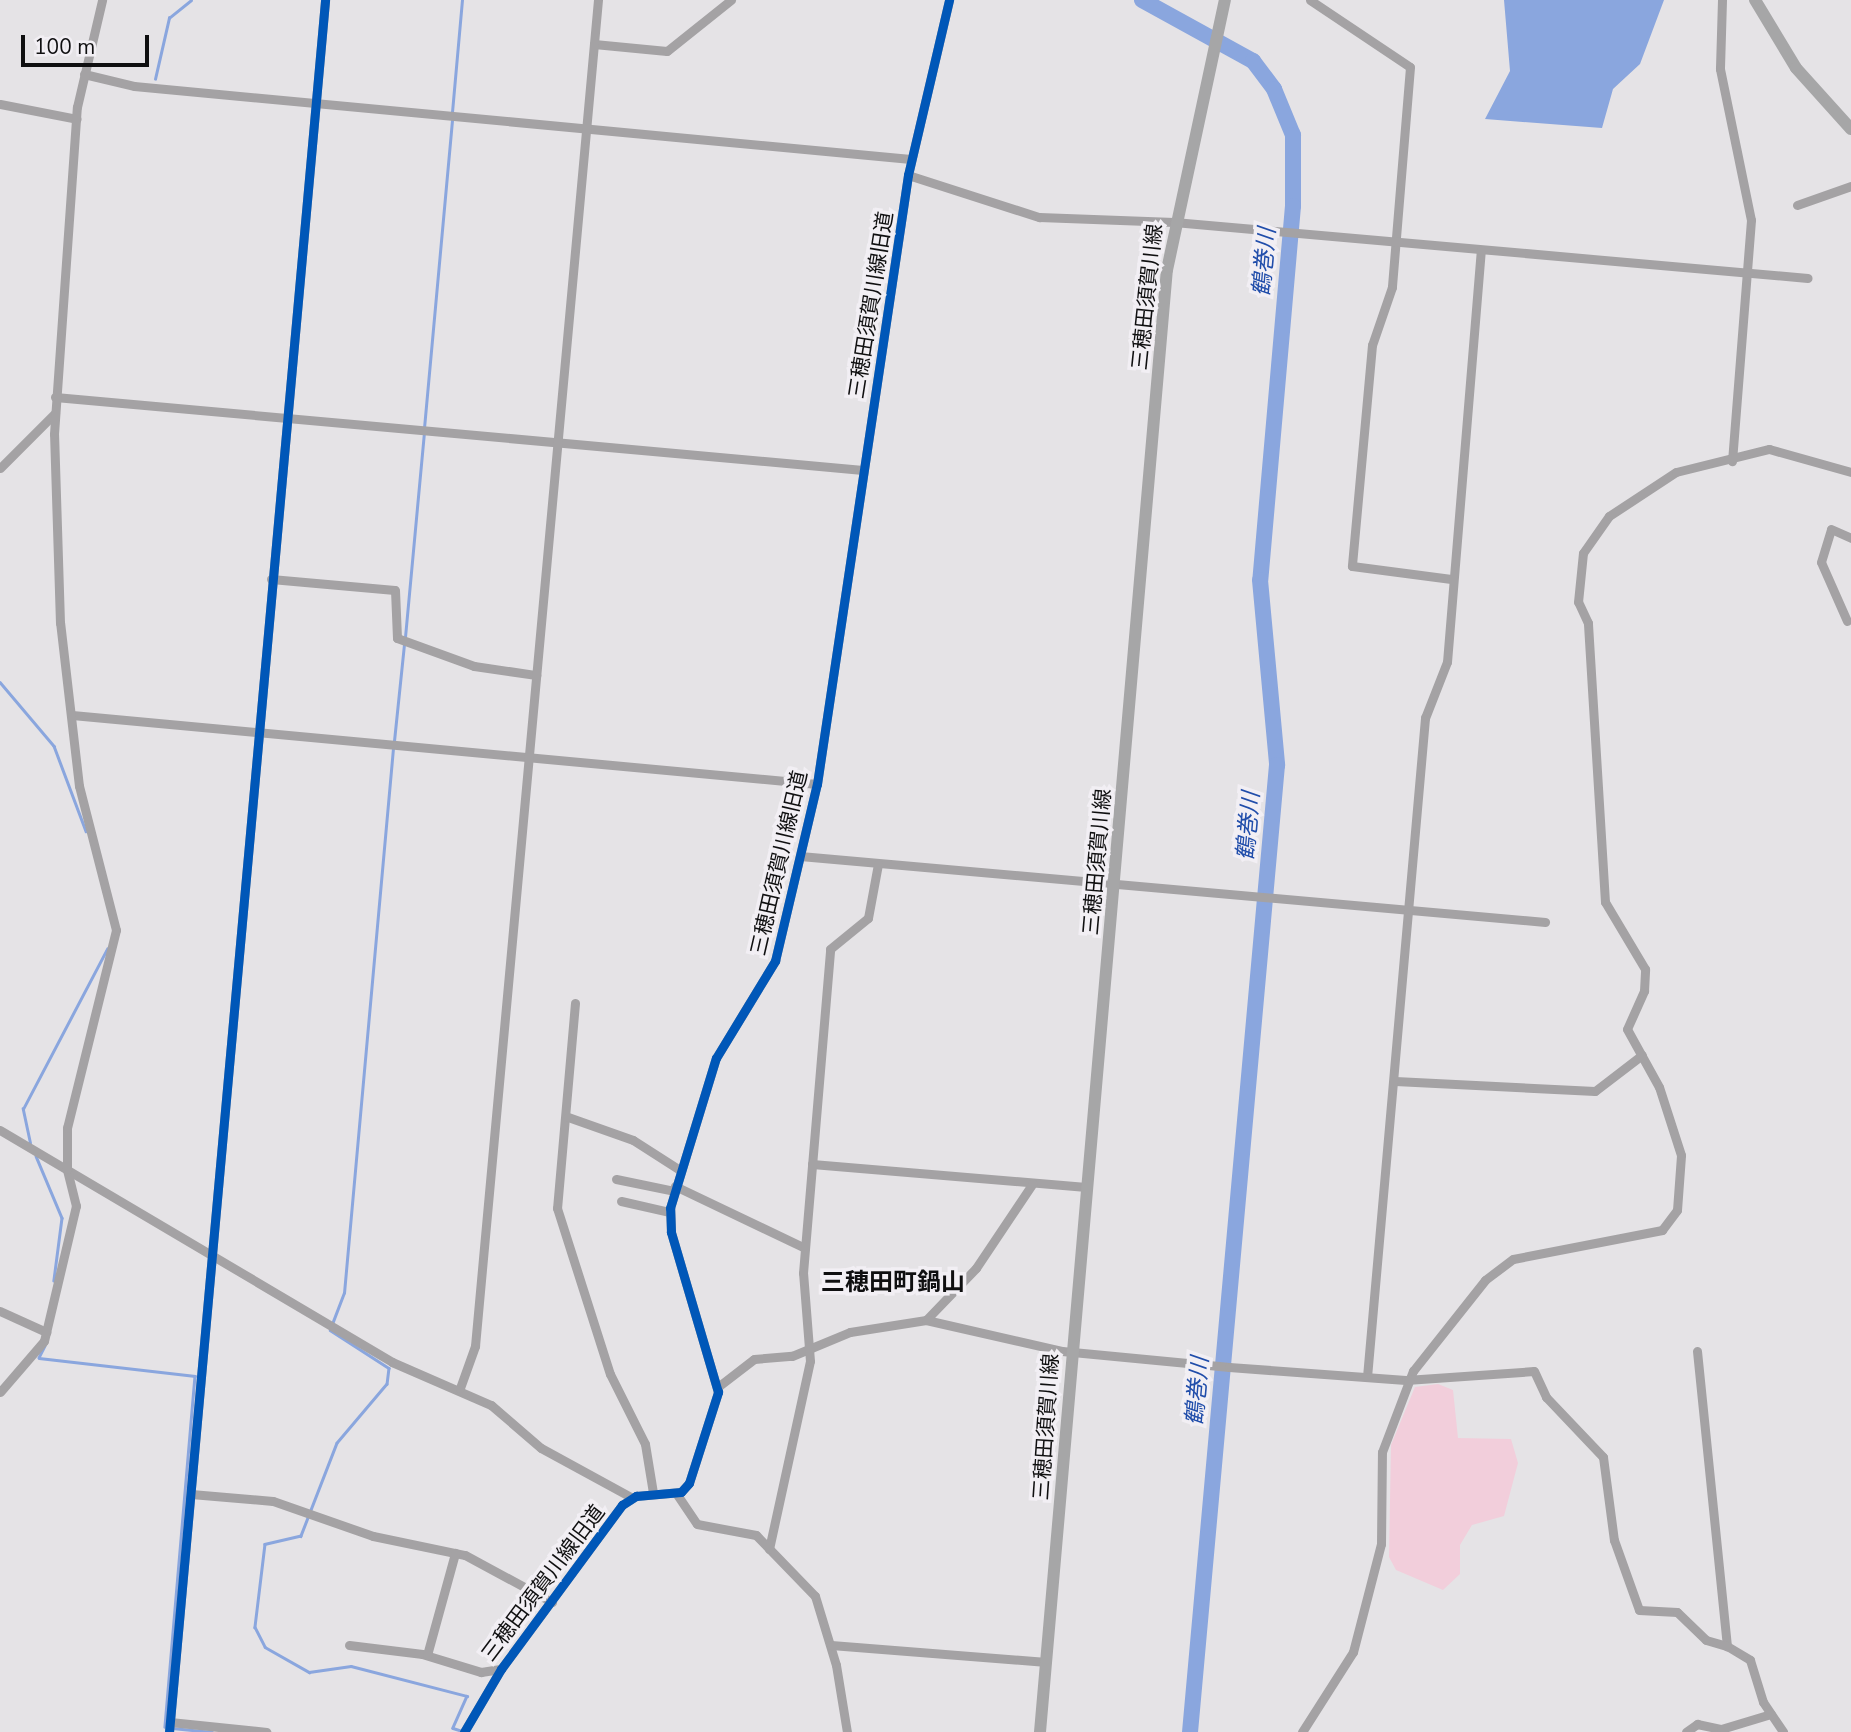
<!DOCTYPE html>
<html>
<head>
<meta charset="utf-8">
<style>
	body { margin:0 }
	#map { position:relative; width:1851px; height:1732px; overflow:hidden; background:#e5e3e6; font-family:"Nunito Sans","Noto Sans JP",sans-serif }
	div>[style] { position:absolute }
	.green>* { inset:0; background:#f2cedb }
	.water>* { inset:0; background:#8aa6de }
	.stream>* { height:2.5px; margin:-1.25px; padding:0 1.25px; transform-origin:1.25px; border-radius:1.25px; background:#8aa6de }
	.river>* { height:16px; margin:-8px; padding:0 8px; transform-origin:8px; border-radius:8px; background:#8aa6de }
	.minor>* { height:9px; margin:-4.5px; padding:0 4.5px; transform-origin:4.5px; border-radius:4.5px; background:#a4a2a4 }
	.major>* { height:12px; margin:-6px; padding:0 6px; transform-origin:6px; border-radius:6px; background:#a6a6a7 }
	.cycleway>* { height:9px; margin:-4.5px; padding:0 4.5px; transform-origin:4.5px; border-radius:4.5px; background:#0057b8 }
	span { translate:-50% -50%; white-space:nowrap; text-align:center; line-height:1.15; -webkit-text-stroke:7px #f2eff4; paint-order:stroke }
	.street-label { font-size:21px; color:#0f0f10 }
	.water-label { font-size:23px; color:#204daa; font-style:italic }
	.quarter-label { font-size:24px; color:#0f0f10; font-weight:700 }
	.scale { position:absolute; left:21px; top:35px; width:128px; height:32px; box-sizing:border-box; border:4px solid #0f0f10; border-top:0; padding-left:9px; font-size:21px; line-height:24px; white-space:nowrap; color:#0f0f10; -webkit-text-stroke:5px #f2eff4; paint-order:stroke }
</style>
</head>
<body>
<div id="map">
	<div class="green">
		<i style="clip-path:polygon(1438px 1384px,1453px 1390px,1458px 1438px,1511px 1439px,1518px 1463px,1504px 1516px,1472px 1525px,1460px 1545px,1460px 1574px,1443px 1590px,1396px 1570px,1389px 1557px,1391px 1445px,1415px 1387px)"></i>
	</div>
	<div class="water">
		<i style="clip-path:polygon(1504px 0,1664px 0,1640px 64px,1613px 89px,1602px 128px,1485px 119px,1510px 71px)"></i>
	</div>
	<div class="stream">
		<i style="left:155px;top:79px;width:63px;rotate:-77.1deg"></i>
		<i style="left:169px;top:18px;width:28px;rotate:-39deg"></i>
		<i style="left:452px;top:112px;width:112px;rotate:-84.9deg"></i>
		<i style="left:424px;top:428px;width:310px;rotate:-84.8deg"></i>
		<i style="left:405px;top:637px;width:204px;rotate:-84.7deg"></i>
		<i style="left:0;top:682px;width:84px;rotate:49.8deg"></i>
		<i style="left:54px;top:746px;width:91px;rotate:69.4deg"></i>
		<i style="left:394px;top:741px;width:98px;rotate:-84.1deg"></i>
		<i style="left:30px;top:1143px;width:35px;rotate:-102deg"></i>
		<i style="left:23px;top:1109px;width:181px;rotate:-62.3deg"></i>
		<i style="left:36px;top:1156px;width:67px;rotate:67.2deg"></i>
		<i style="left:62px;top:1218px;width:63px;rotate:97.4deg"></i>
		<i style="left:332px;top:1324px;width:33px;rotate:-69deg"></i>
		<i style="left:344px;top:1293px;width:547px;rotate:-84.86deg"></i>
		<i style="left:330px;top:1330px;width:70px;rotate:32.8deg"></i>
		<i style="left:389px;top:1368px;width:16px;rotate:97deg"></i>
		<i style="left:387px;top:1384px;width:77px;rotate:130.3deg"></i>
		<i style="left:337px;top:1443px;width:100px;rotate:111.2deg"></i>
		<i style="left:301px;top:1536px;width:37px;rotate:167deg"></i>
		<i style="left:265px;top:1544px;width:84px;rotate:96.9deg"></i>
		<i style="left:255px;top:1627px;width:22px;rotate:63deg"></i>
		<i style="left:265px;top:1647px;width:51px;rotate:29.6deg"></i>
		<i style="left:309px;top:1672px;width:42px;rotate:-8.1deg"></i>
		<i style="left:351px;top:1666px;width:120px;rotate:14.5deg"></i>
		<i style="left:467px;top:1696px;width:35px;rotate:114deg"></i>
		<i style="left:453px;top:1728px;width:9px;rotate:18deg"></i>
		<i style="left:45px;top:1346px;width:13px;rotate:117deg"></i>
		<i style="left:39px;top:1358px;width:157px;rotate:6.6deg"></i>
		<i style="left:195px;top:1376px;width:352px;rotate:94.9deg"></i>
		<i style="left:172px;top:1728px;width:40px;rotate:5.7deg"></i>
	</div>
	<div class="river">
		<i style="left:1142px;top:0;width:127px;rotate:28.8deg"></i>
		<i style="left:1253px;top:61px;width:35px;rotate:53deg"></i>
		<i style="left:1274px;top:89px;width:50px;rotate:67.6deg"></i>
		<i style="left:1293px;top:135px;width:71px;rotate:90deg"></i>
		<i style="left:1293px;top:206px;width:375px;rotate:95deg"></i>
		<i style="left:1260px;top:580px;width:186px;rotate:84.7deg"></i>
		<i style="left:1277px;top:765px;width:971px;rotate:95.14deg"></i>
	</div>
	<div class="minor">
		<i style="left:1310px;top:0;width:120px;rotate:33.8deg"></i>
		<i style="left:1410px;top:67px;width:221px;rotate:94.7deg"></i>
		<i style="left:1392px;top:287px;width:61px;rotate:109deg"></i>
		<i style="left:1372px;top:345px;width:222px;rotate:95.2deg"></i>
		<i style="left:1352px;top:566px;width:100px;rotate:7.5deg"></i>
		<i style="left:1722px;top:0;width:69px;rotate:91.7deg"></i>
		<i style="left:1720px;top:69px;width:154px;rotate:78.4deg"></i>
		<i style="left:1751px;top:220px;width:242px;rotate:94.5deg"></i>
		<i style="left:594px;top:44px;width:73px;rotate:5.5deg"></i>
		<i style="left:667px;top:51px;width:82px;rotate:-38.6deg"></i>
		<i style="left:84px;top:74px;width:51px;rotate:13.5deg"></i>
		<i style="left:134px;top:86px;width:780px;rotate:5.37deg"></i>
		<i style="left:0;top:104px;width:78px;rotate:11deg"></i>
		<i style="left:908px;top:175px;width:138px;rotate:17.8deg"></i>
		<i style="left:1039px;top:217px;width:135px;rotate:2.1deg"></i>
		<i style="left:1174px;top:222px;width:636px;rotate:5.05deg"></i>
		<i style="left:1797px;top:205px;width:57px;rotate:-19.4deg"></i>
		<i style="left:55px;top:397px;width:811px;rotate:5.16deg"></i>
		<i style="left:0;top:468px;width:78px;rotate:-45deg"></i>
		<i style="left:271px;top:579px;width:124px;rotate:5.1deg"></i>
		<i style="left:395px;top:590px;width:48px;rotate:87.6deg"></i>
		<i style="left:397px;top:638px;width:82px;rotate:20deg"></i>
		<i style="left:474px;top:666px;width:63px;rotate:8.3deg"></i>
		<i style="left:1847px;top:621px;width:64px;rotate:-113.8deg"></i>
		<i style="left:1821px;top:562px;width:34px;rotate:-73deg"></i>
		<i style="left:1831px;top:529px;width:22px;rotate:24deg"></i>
		<i style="left:72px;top:715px;width:748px;rotate:5.29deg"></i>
		<i style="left:800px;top:856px;width:748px;rotate:5.06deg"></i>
		<i style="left:575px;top:1003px;width:206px;rotate:95deg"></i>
		<i style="left:557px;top:1208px;width:174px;rotate:72.3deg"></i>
		<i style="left:610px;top:1374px;width:78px;rotate:63.4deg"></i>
		<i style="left:645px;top:1444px;width:50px;rotate:80.7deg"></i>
		<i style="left:1395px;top:1081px;width:200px;rotate:2.9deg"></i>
		<i style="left:1595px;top:1091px;width:59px;rotate:-37.5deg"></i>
		<i style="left:568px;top:1117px;width:69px;rotate:19.5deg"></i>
		<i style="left:633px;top:1140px;width:56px;rotate:32.6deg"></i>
		<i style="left:0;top:1130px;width:456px;rotate:30.6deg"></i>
		<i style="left:392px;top:1362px;width:108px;rotate:23.5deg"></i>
		<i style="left:491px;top:1405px;width:66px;rotate:40.7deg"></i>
		<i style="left:541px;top:1448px;width:102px;rotate:28.6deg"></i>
		<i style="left:812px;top:1164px;width:275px;rotate:4.8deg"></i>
		<i style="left:616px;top:1179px;width:59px;rotate:11.7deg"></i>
		<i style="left:675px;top:1186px;width:144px;rotate:25.5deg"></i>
		<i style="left:621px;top:1201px;width:49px;rotate:12.9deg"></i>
		<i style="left:0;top:1311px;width:51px;rotate:24.5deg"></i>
		<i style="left:926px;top:1320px;width:72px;rotate:-46.1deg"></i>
		<i style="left:976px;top:1268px;width:102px;rotate:-56.2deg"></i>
		<i style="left:1697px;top:1351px;width:297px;rotate:84.2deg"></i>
		<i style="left:1727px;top:1646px;width:27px;rotate:31deg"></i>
		<i style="left:1750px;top:1660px;width:44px;rotate:72.8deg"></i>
		<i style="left:1763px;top:1702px;width:36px;rotate:56deg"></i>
		<i style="left:1367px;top:1377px;width:662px;rotate:-84.97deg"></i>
		<i style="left:1425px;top:718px;width:60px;rotate:-68.6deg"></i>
		<i style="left:1447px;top:662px;width:413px;rotate:-85.3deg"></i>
		<i style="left:719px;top:1386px;width:44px;rotate:-37.6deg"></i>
		<i style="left:754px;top:1359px;width:38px;rotate:-5deg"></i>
		<i style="left:792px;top:1356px;width:63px;rotate:-22.5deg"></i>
		<i style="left:850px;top:1332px;width:77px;rotate:-9deg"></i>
		<i style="left:926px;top:1320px;width:139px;rotate:12.8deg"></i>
		<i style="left:1062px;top:1351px;width:168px;rotate:5.5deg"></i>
		<i style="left:1229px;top:1367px;width:177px;rotate:4.2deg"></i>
		<i style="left:1406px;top:1380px;width:128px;rotate:-4deg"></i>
		<i style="left:1534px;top:1371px;width:29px;rotate:65deg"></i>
		<i style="left:1546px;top:1397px;width:83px;rotate:46.5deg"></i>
		<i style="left:1603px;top:1457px;width:84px;rotate:82.5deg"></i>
		<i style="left:1614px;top:1540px;width:74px;rotate:70.3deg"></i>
		<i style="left:1639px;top:1610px;width:38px;rotate:3deg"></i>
		<i style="left:1677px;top:1612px;width:40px;rotate:44deg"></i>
		<i style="left:1706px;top:1640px;width:22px;rotate:16deg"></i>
		<i style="left:460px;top:1388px;width:45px;rotate:-70.3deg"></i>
		<i style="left:475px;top:1346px;width:1352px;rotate:-84.78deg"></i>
		<i style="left:0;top:1392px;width:67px;rotate:-49.2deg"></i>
		<i style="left:44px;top:1341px;width:139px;rotate:-76.7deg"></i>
		<i style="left:76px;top:1206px;width:38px;rotate:-104deg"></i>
		<i style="left:67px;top:1169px;width:41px;rotate:-90deg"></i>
		<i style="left:67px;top:1128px;width:204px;rotate:-76.1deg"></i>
		<i style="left:116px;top:930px;width:149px;rotate:-104.4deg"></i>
		<i style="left:79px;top:786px;width:164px;rotate:-96.6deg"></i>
		<i style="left:60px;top:623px;width:189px;rotate:-91.8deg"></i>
		<i style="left:54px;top:434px;width:328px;rotate:-86deg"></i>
		<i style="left:77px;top:107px;width:110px;rotate:-76.8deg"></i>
		<i style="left:676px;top:1493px;width:37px;rotate:56deg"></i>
		<i style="left:697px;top:1524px;width:60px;rotate:10.6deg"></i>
		<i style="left:756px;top:1535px;width:85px;rotate:46deg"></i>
		<i style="left:815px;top:1596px;width:72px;rotate:73.1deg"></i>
		<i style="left:836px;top:1665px;width:68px;rotate:80.7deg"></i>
		<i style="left:191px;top:1494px;width:82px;rotate:4.9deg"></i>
		<i style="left:273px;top:1501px;width:106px;rotate:19.3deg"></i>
		<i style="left:373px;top:1536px;width:94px;rotate:11.7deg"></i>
		<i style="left:465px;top:1555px;width:99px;rotate:28.4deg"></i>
		<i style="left:769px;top:1549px;width:192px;rotate:-77.7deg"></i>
		<i style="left:810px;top:1361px;width:88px;rotate:-94.5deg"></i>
		<i style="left:803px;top:1273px;width:325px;rotate:-85.2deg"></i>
		<i style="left:830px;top:949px;width:49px;rotate:-39.2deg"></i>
		<i style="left:868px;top:918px;width:55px;rotate:-79.5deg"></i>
		<i style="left:349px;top:1645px;width:74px;rotate:7deg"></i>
		<i style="left:422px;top:1654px;width:62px;rotate:17deg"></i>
		<i style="left:481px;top:1672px;width:18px;rotate:-9deg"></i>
		<i style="left:831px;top:1645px;width:216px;rotate:4.5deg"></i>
		<i style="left:427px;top:1655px;width:106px;rotate:-74.6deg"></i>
		<i style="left:170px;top:1722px;width:97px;rotate:5.9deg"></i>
		<i style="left:169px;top:1732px;width:1739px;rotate:-84.85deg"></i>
		<i style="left:464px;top:1732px;width:73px;rotate:-59.6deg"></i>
		<i style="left:501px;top:1669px;width:204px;rotate:-53.6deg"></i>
		<i style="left:622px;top:1505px;width:17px;rotate:-33deg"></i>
		<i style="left:636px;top:1496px;width:45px;rotate:-5.1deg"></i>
		<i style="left:681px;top:1492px;width:12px;rotate:-48deg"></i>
		<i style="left:689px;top:1483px;width:96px;rotate:-72.3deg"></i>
		<i style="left:718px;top:1392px;width:167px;rotate:-106.4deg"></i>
		<i style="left:671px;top:1232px;width:24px;rotate:-92deg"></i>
		<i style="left:670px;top:1208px;width:157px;rotate:-73deg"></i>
		<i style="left:716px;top:1058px;width:114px;rotate:-58.7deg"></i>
		<i style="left:775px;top:961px;width:182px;rotate:-76.7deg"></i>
		<i style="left:817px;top:784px;width:616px;rotate:-81.5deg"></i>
		<i style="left:908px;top:175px;width:180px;rotate:-76.8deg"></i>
		<i style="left:1302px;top:1732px;width:95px;rotate:-57.5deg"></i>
		<i style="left:1353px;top:1652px;width:112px;rotate:-75.5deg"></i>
		<i style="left:1381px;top:1544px;width:92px;rotate:-89.4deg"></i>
		<i style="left:1382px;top:1452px;width:87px;rotate:-69.1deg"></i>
		<i style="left:1413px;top:1371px;width:116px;rotate:-51.6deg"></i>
		<i style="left:1485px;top:1280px;width:35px;rotate:-37deg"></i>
		<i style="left:1513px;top:1259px;width:152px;rotate:-11deg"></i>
		<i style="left:1662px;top:1230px;width:25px;rotate:-53deg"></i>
		<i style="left:1677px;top:1210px;width:55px;rotate:-85.8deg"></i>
		<i style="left:1681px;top:1155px;width:71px;rotate:-107.9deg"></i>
		<i style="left:1659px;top:1087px;width:66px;rotate:-118.9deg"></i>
		<i style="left:1627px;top:1029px;width:42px;rotate:-65.9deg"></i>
		<i style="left:1644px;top:991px;width:22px;rotate:-87deg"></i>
		<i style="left:1645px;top:969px;width:78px;rotate:-120.8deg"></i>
		<i style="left:1605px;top:902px;width:280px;rotate:-93.5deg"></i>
		<i style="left:1588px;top:623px;width:23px;rotate:-115deg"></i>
		<i style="left:1578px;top:602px;width:49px;rotate:-84.2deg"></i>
		<i style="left:1583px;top:553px;width:45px;rotate:-54.9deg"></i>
		<i style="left:1609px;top:516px;width:80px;rotate:-33.3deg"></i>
		<i style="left:1676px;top:472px;width:96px;rotate:-13.9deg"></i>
		<i style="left:1769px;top:449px;width:85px;rotate:15.7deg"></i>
		<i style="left:1686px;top:1732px;width:14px;rotate:-36deg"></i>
		<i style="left:1697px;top:1724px;width:25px;rotate:12deg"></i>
		<i style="left:1721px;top:1729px;width:52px;rotate:-16.7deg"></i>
	</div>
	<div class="major">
		<i style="left:1755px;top:0;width:79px;rotate:58.9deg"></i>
		<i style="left:1796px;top:68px;width:82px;rotate:48deg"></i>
		<i style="left:1040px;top:1732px;width:1468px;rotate:-85.04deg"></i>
		<i style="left:1167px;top:270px;width:276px;rotate:-77.9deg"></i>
	</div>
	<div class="cycleway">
		<i style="left:169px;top:1732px;width:1739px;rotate:-84.85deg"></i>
		<i style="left:464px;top:1732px;width:73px;rotate:-59.6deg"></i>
		<i style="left:501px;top:1669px;width:204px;rotate:-53.6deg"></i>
		<i style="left:622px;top:1505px;width:17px;rotate:-33deg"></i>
		<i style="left:636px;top:1496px;width:45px;rotate:-5.1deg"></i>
		<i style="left:681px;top:1492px;width:12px;rotate:-48deg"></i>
		<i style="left:689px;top:1483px;width:96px;rotate:-72.3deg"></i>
		<i style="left:718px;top:1392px;width:167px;rotate:-106.4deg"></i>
		<i style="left:671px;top:1232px;width:24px;rotate:-92deg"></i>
		<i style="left:670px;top:1208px;width:157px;rotate:-73deg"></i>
		<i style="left:716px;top:1058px;width:114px;rotate:-58.7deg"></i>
		<i style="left:775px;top:961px;width:182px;rotate:-76.7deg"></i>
		<i style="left:817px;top:784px;width:616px;rotate:-81.5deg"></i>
		<i style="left:908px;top:175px;width:180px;rotate:-76.8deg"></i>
	</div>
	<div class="street-label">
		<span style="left:1147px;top:297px;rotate:-84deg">三穂田須賀川線</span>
		<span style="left:871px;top:305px;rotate:-81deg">三穂田須賀川線旧道</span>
		<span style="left:1097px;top:862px;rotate:-85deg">三穂田須賀川線</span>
		<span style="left:779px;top:863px;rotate:-77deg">三穂田須賀川線旧道</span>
		<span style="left:1046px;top:1427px;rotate:-86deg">三穂田須賀川線</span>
		<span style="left:543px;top:1583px;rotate:-53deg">三穂田須賀川線旧道</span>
	</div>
	<div class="water-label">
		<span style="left:1265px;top:262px;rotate:-85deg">鶴巻川</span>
		<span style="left:1249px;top:826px;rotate:-85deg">鶴巻川</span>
		<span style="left:1198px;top:1391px;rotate:-85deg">鶴巻川</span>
	</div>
	<div class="quarter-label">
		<span style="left:893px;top:1283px">三穂田町鍋山</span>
	</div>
	<div class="scale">100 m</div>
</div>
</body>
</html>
